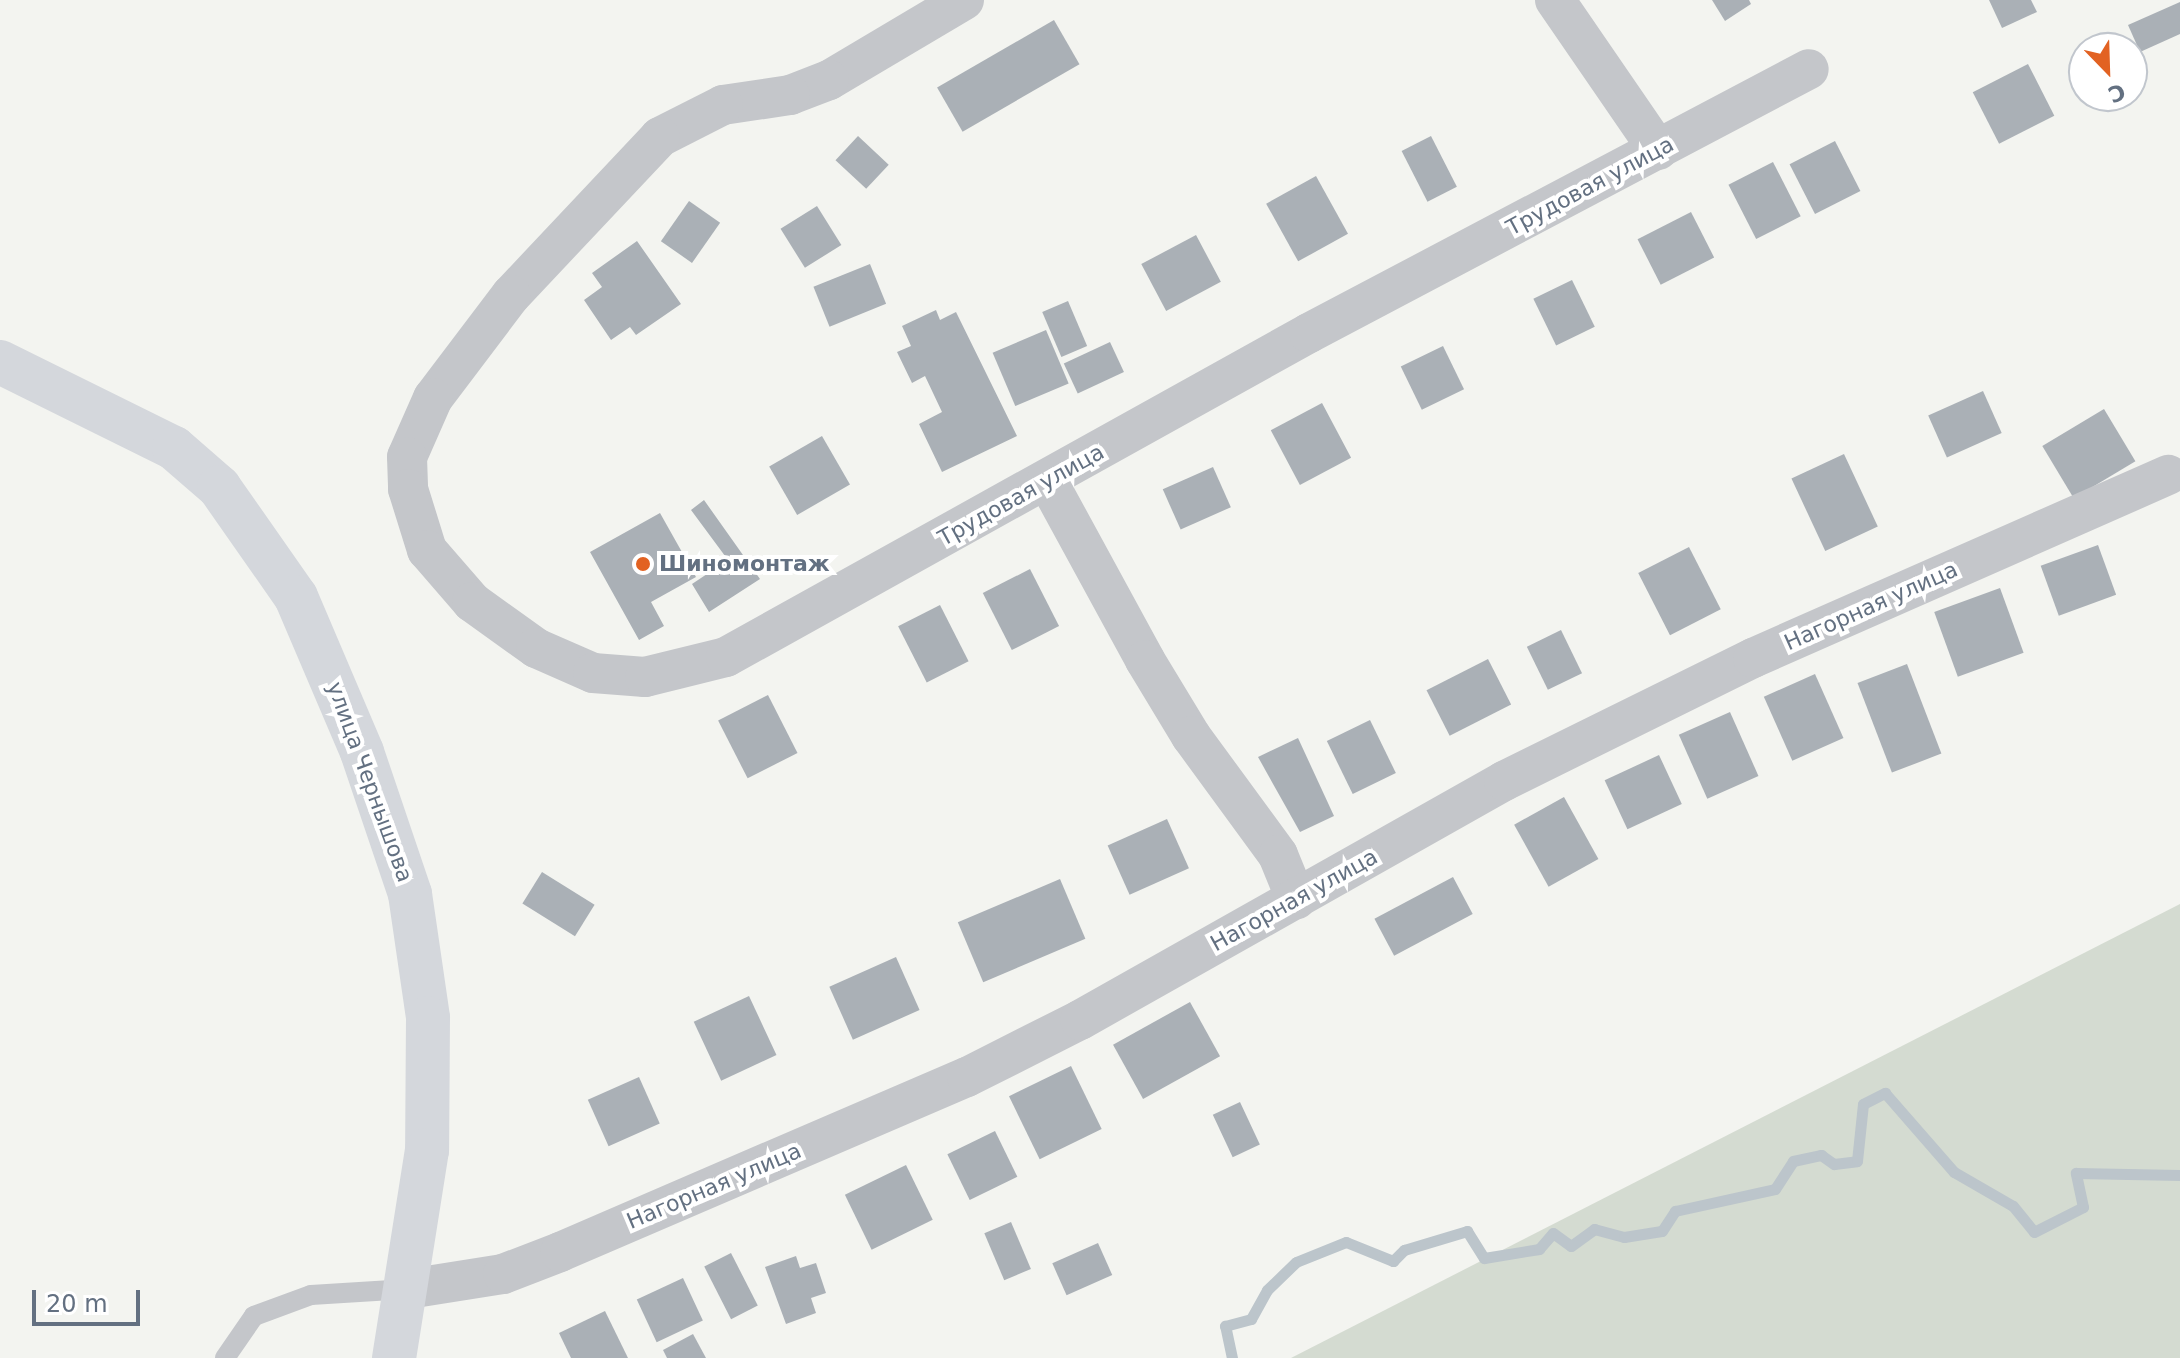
<!DOCTYPE html>
<html>
<head>
<meta charset="utf-8">
<style>
	body { margin:0 }
	#map { position:relative; width:2180px; height:1358px; overflow:hidden; background:#f3f4f0; font-family:"DejaVu Sans",sans-serif }
	div>[style] { position:absolute }
	.green>* { inset:0; background:#d4dbd1 }
	.stream>* { height:11px; margin:-5.5px; padding:0 5.5px; transform-origin:5.5px; border-radius:5.5px; background:#bcc5cb }
	.building>* { inset:0; background:#aab0b6; transform-origin:0 0 }
	.service>* { height:20px; margin:-10px; padding:0 10px; transform-origin:10px; border-radius:10px; background:#c4c6ca }
	.minor>* { height:40px; margin:-20px; padding:0 20px; transform-origin:20px; border-radius:20px; background:#c4c6ca }
	.secondary>* { height:44px; margin:-22px; padding:0 22px; transform-origin:22px; border-radius:22px; background:#d4d7dc }
	.dots>* { width:22px; height:22px; translate:-50% -50%; box-sizing:border-box; border:4px solid #fff; border-radius:50% }
	span { translate:-50% -50%; white-space:nowrap; text-align:center; line-height:1.15; -webkit-text-stroke:8px #fff; paint-order:stroke }
	.street-label { font-size:22px; color:#637081 }
	.poi-label { font-size:22px; color:#637081; font-weight:700 }
	.left { translate:0 -50%; text-align:left }
	.north { position:absolute; left:2068px; top:32px; width:80px; height:80px; box-sizing:border-box; background:#fff; border:2px solid #c1c6cd; border-radius:50%; rotate:157deg; font-size:22px; font-weight:700; line-height:32px; text-align:center; color:#637081 }
	.north::after { content:''; display:block; margin:auto; width:28px; height:36px; background:#e26222; clip-path:polygon(50% 0,100% 100%,50% 72%,0 100%) }
	.scale { position:absolute; left:32px; top:1290px; width:108px; height:36px; box-sizing:border-box; border:4px solid #637081; border-top:0; padding-left:10px; font-size:24px; line-height:28px; white-space:nowrap; color:#637081; -webkit-text-stroke:6px #fff; paint-order:stroke }
</style>
</head>
<body>
<div id="map">
	<div class="green">
		<i style="clip-path:polygon(2180px 904px,2180px 1358px,1291px 1358px)"></i>
	</div>
	<div class="stream">
		<i style="left:1232px;top:1358px;width:33px;rotate:-102deg"></i>
		<i style="left:1225px;top:1326px;width:27px;rotate:-15deg"></i>
		<i style="left:1251px;top:1319px;width:33px;rotate:-61deg"></i>
		<i style="left:1267px;top:1290px;width:40px;rotate:-44deg"></i>
		<i style="left:1296px;top:1262px;width:54px;rotate:-21.8deg"></i>
		<i style="left:1346px;top:1242px;width:51px;rotate:22deg"></i>
		<i style="left:1393px;top:1261px;width:16px;rotate:-45deg"></i>
		<i style="left:1404px;top:1250px;width:66px;rotate:-16.8deg"></i>
		<i style="left:1467px;top:1231px;width:32px;rotate:58deg"></i>
		<i style="left:1484px;top:1258px;width:56px;rotate:-9.3deg"></i>
		<i style="left:1539px;top:1249px;width:21px;rotate:-49deg"></i>
		<i style="left:1553px;top:1233px;width:22px;rotate:36deg"></i>
		<i style="left:1571px;top:1246px;width:29px;rotate:-36deg"></i>
		<i style="left:1594px;top:1229px;width:31px;rotate:15deg"></i>
		<i style="left:1624px;top:1237px;width:38px;rotate:-9deg"></i>
		<i style="left:1662px;top:1231px;width:24px;rotate:-57deg"></i>
		<i style="left:1675px;top:1211px;width:102px;rotate:-12.4deg"></i>
		<i style="left:1775px;top:1189px;width:33px;rotate:-57deg"></i>
		<i style="left:1793px;top:1161px;width:29px;rotate:-12deg"></i>
		<i style="left:1821px;top:1155px;width:16px;rotate:35deg"></i>
		<i style="left:1834px;top:1164px;width:23px;rotate:-7deg"></i>
		<i style="left:1857px;top:1161px;width:57px;rotate:-84deg"></i>
		<i style="left:1863px;top:1104px;width:25px;rotate:-27deg"></i>
		<i style="left:1885px;top:1093px;width:105px;rotate:48.9deg"></i>
		<i style="left:1954px;top:1172px;width:68px;rotate:30deg"></i>
		<i style="left:2013px;top:1206px;width:33px;rotate:51deg"></i>
		<i style="left:2034px;top:1232px;width:55px;rotate:-27deg"></i>
		<i style="left:2083px;top:1207px;width:35px;rotate:-102deg"></i>
		<i style="left:2076px;top:1173px;width:104px;rotate:1.1deg"></i>
	</div>
	<div class="building">
		<i style="clip-path:polygon(1712px 0,1749px 0,1751px 4px,1725px 21px)"></i>
		<i style="clip-path:polygon(1989px 0,2031px 0,2037px 12px,2002px 28px)"></i>
		<i style="clip-path:polygon(2180px 2px,2180px 34px,2140px 52px,2128px 25px)"></i>
		<i style="left:1054px;top:20px;width:51px;height:135px;rotate:60deg"></i>
		<i style="left:2028px;top:64px;width:58px;height:62px;rotate:63deg"></i>
		<i style="left:858px;top:136px;width:42px;height:33px;rotate:43deg"></i>
		<i style="left:1431px;top:136px;width:57px;height:33px;rotate:63deg"></i>
		<i style="left:1835px;top:141px;width:56px;height:51px;rotate:63deg"></i>
		<i style="left:1773px;top:162px;width:61px;height:50px;rotate:63deg"></i>
		<i style="left:1316px;top:176px;width:66px;height:57px;rotate:61deg"></i>
		<i style="left:689px;top:201px;width:38px;height:49px;rotate:35deg"></i>
		<i style="left:817px;top:206px;width:46px;height:43px;rotate:58deg"></i>
		<i style="left:1691px;top:212px;width:51px;height:60px;rotate:63deg"></i>
		<i style="left:1196px;top:235px;width:53px;height:62px;rotate:62deg"></i>
		<i style="clip-path:polygon(637px 241px,681px 304px,636px 335px,630px 327px,611px 340px,584px 300px,602px 287px,592px 273px)"></i>
		<i style="left:870px;top:264px;width:43px;height:61px;rotate:68deg"></i>
		<i style="left:1572px;top:280px;width:52px;height:43px;rotate:64deg"></i>
		<i style="left:1068px;top:301px;width:49px;height:28px;rotate:67deg"></i>
		<i style="clip-path:polygon(936px 310px,940px 320px,956px 312px,1017px 436px,942px 472px,919px 424px,942px 412px,925px 376px,912px 383px,897px 352px,911px 346px,902px 326px)"></i>
		<i style="left:1046px;top:330px;width:58px;height:58px;rotate:67deg"></i>
		<i style="left:1110px;top:342px;width:33px;height:51px;rotate:65deg"></i>
		<i style="left:1443px;top:346px;width:48px;height:47px;rotate:64deg"></i>
		<i style="left:1983px;top:391px;width:46px;height:60px;rotate:66deg"></i>
		<i style="left:1322px;top:403px;width:62px;height:58px;rotate:62deg"></i>
		<i style="left:2104px;top:409px;width:61px;height:72px;rotate:59deg"></i>
		<i style="left:822px;top:436px;width:56px;height:61px;rotate:60deg"></i>
		<i style="left:1844px;top:454px;width:80px;height:58px;rotate:65deg"></i>
		<i style="left:1213px;top:467px;width:44px;height:55px;rotate:66deg"></i>
		<i style="clip-path:polygon(704px 500px,760px 579px,709px 612px,692px 584px,728px 560px,691px 510px)"></i>
		<i style="clip-path:polygon(660px 513px,696px 577px,651px 602px,664px 626px,639px 640px,590px 552px)"></i>
		<i style="left:2098px;top:545px;width:53px;height:61px;rotate:70deg"></i>
		<i style="left:1689px;top:547px;width:70px;height:57px;rotate:63deg"></i>
		<i style="left:1030px;top:569px;width:64px;height:53px;rotate:63deg"></i>
		<i style="left:2000px;top:588px;width:69px;height:70px;rotate:70deg"></i>
		<i style="left:940px;top:605px;width:63px;height:47px;rotate:63deg"></i>
		<i style="left:1561px;top:630px;width:48px;height:38px;rotate:64deg"></i>
		<i style="left:1488px;top:659px;width:51px;height:69px;rotate:63deg"></i>
		<i style="left:1907px;top:664px;width:96px;height:53px;rotate:69deg"></i>
		<i style="left:1815px;top:674px;width:70px;height:56px;rotate:66deg"></i>
		<i style="left:768px;top:695px;width:65px;height:56px;rotate:63deg"></i>
		<i style="left:1730px;top:712px;width:70px;height:56px;rotate:66deg"></i>
		<i style="left:1370px;top:720px;width:59px;height:48px;rotate:64deg"></i>
		<i style="clip-path:polygon(1298px 738px,1334px 816px,1300px 832px,1258px 757px)"></i>
		<i style="left:1659px;top:755px;width:54px;height:60px;rotate:65deg"></i>
		<i style="left:1564px;top:797px;width:71px;height:57px;rotate:61deg"></i>
		<i style="left:1167px;top:819px;width:54px;height:65px;rotate:66deg"></i>
		<i style="left:542px;top:872px;width:62px;height:37px;rotate:32deg"></i>
		<i style="left:1453px;top:877px;width:42px;height:89px;rotate:62deg"></i>
		<i style="left:1060px;top:879px;width:65px;height:111px;rotate:67deg"></i>
		<i style="left:896px;top:957px;width:58px;height:73px;rotate:66deg"></i>
		<i style="left:749px;top:996px;width:65px;height:61px;rotate:65deg"></i>
		<i style="left:1190px;top:1002px;width:62px;height:88px;rotate:61deg"></i>
		<i style="left:1071px;top:1066px;width:70px;height:69px;rotate:64deg"></i>
		<i style="left:639px;top:1077px;width:51px;height:56px;rotate:66deg"></i>
		<i style="left:1240px;top:1102px;width:47px;height:30px;rotate:65deg"></i>
		<i style="left:995px;top:1131px;width:51px;height:53px;rotate:64deg"></i>
		<i style="left:906px;top:1165px;width:61px;height:68px;rotate:64deg"></i>
		<i style="left:1011px;top:1222px;width:51px;height:29px;rotate:67deg"></i>
		<i style="left:1098px;top:1243px;width:35px;height:50px;rotate:66deg"></i>
		<i style="left:731px;top:1253px;width:59px;height:30px;rotate:63deg"></i>
		<i style="clip-path:polygon(796px 1256px,800px 1268px,816px 1263px,826px 1293px,811px 1298px,816px 1313px,786px 1324px,765px 1267px)"></i>
		<i style="left:683px;top:1278px;width:47px;height:51px;rotate:65deg"></i>
		<i style="clip-path:polygon(605px 1311px,628px 1358px,571px 1358px,559px 1333px)"></i>
		<i style="clip-path:polygon(693px 1334px,706px 1358px,667px 1358px,663px 1350px)"></i>
	</div>
	<div class="service">
		<i style="left:225px;top:1358px;width:51px;rotate:-55.4deg"></i>
		<i style="left:254px;top:1316px;width:61px;rotate:-20.2deg"></i>
		<i style="left:311px;top:1295px;width:97px;rotate:-3.5deg"></i>
	</div>
	<div class="minor">
		<i style="left:964px;top:0;width:157px;rotate:149.3deg"></i>
		<i style="left:829px;top:80px;width:42px;rotate:159deg"></i>
		<i style="left:790px;top:95px;width:68px;rotate:171.5deg"></i>
		<i style="left:723px;top:105px;width:71px;rotate:153.1deg"></i>
		<i style="left:660px;top:137px;width:217px;rotate:133.3deg"></i>
		<i style="left:511px;top:295px;width:129px;rotate:127.1deg"></i>
		<i style="left:433px;top:398px;width:64px;rotate:113.8deg"></i>
		<i style="left:407px;top:457px;width:32px;rotate:88deg"></i>
		<i style="left:408px;top:489px;width:64px;rotate:72.7deg"></i>
		<i style="left:427px;top:550px;width:69px;rotate:49.1deg"></i>
		<i style="left:472px;top:602px;width:79px;rotate:35.7deg"></i>
		<i style="left:536px;top:648px;width:62px;rotate:23.7deg"></i>
		<i style="left:593px;top:673px;width:52px;rotate:4.4deg"></i>
		<i style="left:645px;top:677px;width:83px;rotate:-13.9deg"></i>
		<i style="left:726px;top:657px;width:667px;rotate:-29.06deg"></i>
		<i style="left:1309px;top:333px;width:565px;rotate:-27.83deg"></i>
		<i style="left:1555px;top:0;width:182px;rotate:55.5deg"></i>
		<i style="left:1047px;top:480px;width:205px;rotate:61.4deg"></i>
		<i style="left:1145px;top:660px;width:89px;rotate:58.8deg"></i>
		<i style="left:1191px;top:736px;width:147px;rotate:53.8deg"></i>
		<i style="left:1278px;top:855px;width:48px;rotate:67.8deg"></i>
		<i style="left:408px;top:1289px;width:96px;rotate:-9deg"></i>
		<i style="left:503px;top:1274px;width:61px;rotate:-21.1deg"></i>
		<i style="left:560px;top:1252px;width:443px;rotate:-23.3deg"></i>
		<i style="left:967px;top:1077px;width:127px;rotate:-26.8deg"></i>
		<i style="left:1080px;top:1020px;width:487px;rotate:-29.4deg"></i>
		<i style="left:1504px;top:781px;width:278px;rotate:-26.3deg"></i>
		<i style="left:1753px;top:658px;width:454px;rotate:-23.8deg"></i>
	</div>
	<div class="secondary">
		<i style="left:0;top:362px;width:194px;rotate:26.3deg"></i>
		<i style="left:174px;top:448px;width:60px;rotate:40.9deg"></i>
		<i style="left:219px;top:487px;width:134px;rotate:55deg"></i>
		<i style="left:296px;top:597px;width:168px;rotate:66.9deg"></i>
		<i style="left:362px;top:752px;width:150px;rotate:71.3deg"></i>
		<i style="left:410px;top:894px;width:125px;rotate:81.7deg"></i>
		<i style="left:428px;top:1018px;width:132px;rotate:90.4deg"></i>
		<i style="left:427px;top:1150px;width:211px;rotate:99deg"></i>
	</div>
	<div class="dots">
		<i style="left:643px;top:564px;background:#e26222"></i>
	</div>
	<div class="street-label">
		<span style="left:1590px;top:186px;rotate:-28deg">Трудовая улица</span>
		<span style="left:1021px;top:495px;rotate:-29deg">Трудовая улица</span>
		<span style="left:1871px;top:606px;rotate:-24deg">Нагорная улица</span>
		<span style="left:370px;top:782px;rotate:70deg">улица Чернышова</span>
		<span style="left:1294px;top:900px;rotate:-29deg">Нагорная улица</span>
		<span style="left:714px;top:1186px;rotate:-23deg">Нагорная улица</span>
	</div>
	<div class="poi-label">
		<span class="left" style="left:659px;top:564px">Шиномонтаж</span>
	</div>
	<div class="north">С</div>
	<div class="scale">20 m</div>
</div>
</body>
</html>
